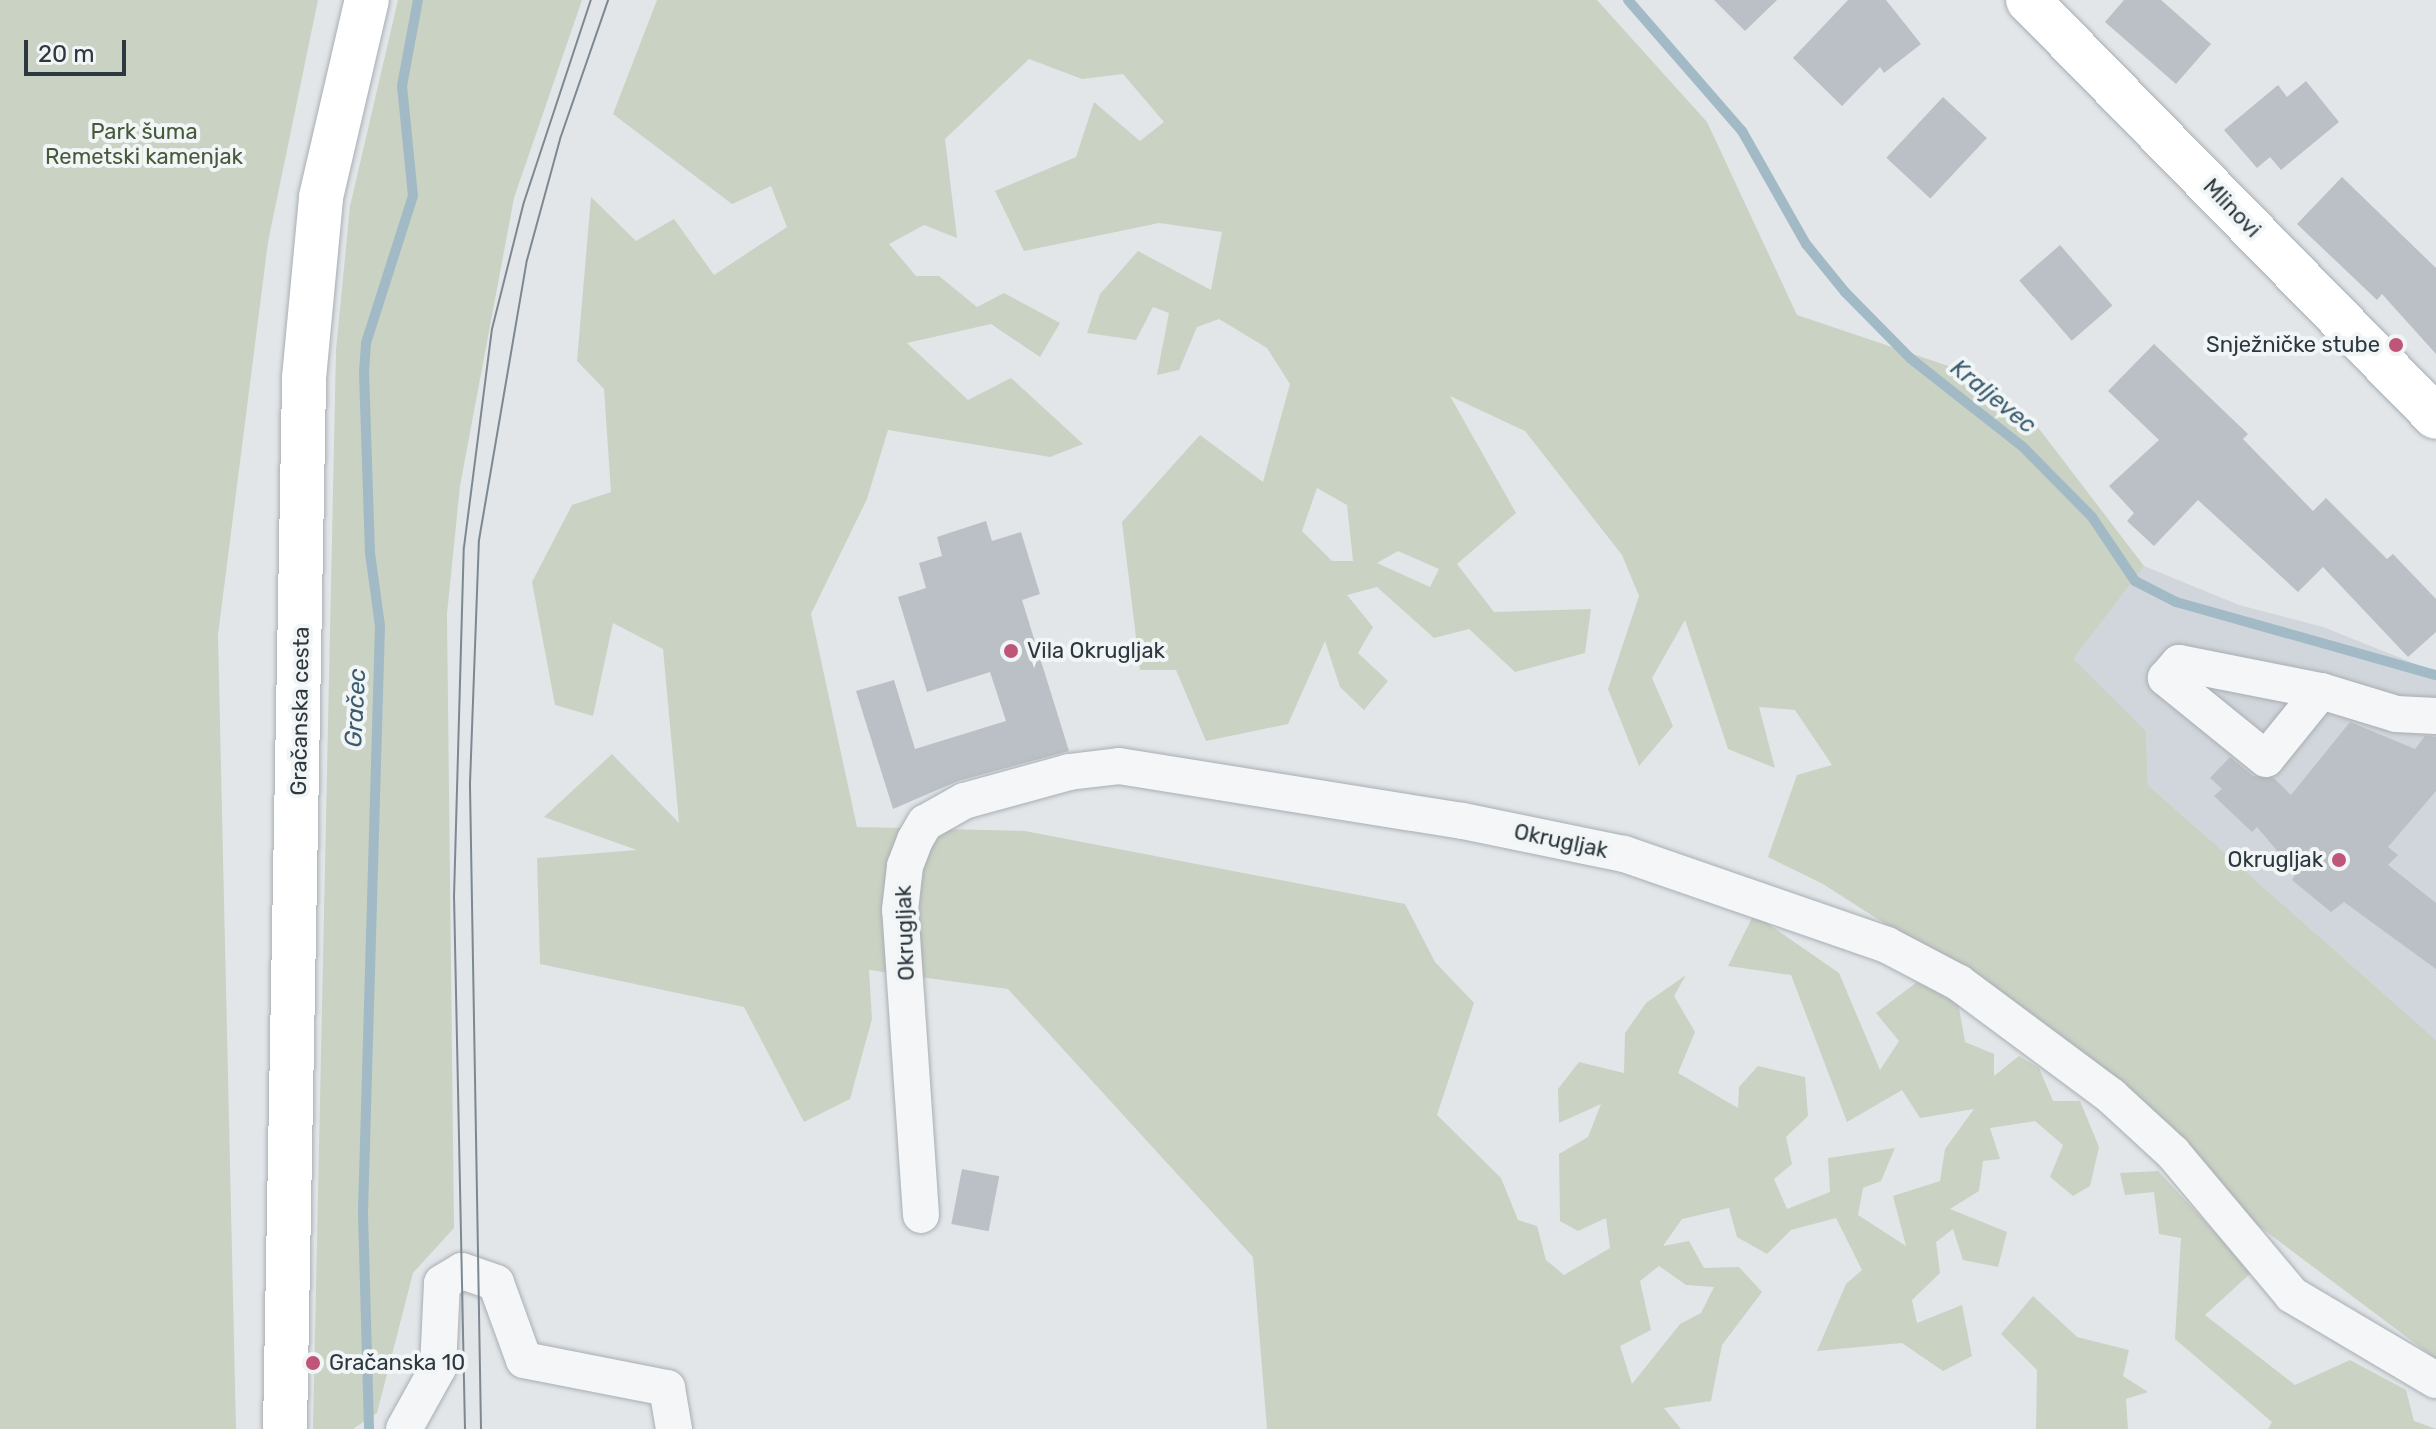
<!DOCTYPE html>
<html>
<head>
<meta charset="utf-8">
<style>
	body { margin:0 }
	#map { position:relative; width:2436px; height:1429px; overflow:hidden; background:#e2e6e9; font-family:Rubik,sans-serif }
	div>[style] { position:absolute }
	.built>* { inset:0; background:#d0d6db }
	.green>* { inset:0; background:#cad2c4 }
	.stream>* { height:10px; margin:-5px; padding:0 5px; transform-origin:5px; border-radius:5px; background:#a1bac5 }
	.building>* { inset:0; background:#bac0c5; transform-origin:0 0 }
	.roads { filter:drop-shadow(0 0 2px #a8aeb3) drop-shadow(0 0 2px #a8aeb3) }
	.minor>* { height:36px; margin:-18px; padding:0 18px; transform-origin:18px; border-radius:18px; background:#f4f6f8 }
	.major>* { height:44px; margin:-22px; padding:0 22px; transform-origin:22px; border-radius:22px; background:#fff }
	.tram>* { height:2px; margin:-1px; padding:0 1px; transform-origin:1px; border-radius:1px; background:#7d8891 }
	.dots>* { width:22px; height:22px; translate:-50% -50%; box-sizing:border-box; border:4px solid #f1f5f6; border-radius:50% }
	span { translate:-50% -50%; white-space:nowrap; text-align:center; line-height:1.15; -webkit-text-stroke:8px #f1f5f6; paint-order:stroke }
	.park-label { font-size:22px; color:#47593b }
	.street-label { font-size:22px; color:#2c373f }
	.poi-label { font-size:22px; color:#2c373f }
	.right { translate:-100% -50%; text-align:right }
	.left { translate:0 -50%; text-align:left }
	.water-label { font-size:24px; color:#3a5c6e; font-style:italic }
	.scale { position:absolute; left:24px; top:40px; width:102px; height:36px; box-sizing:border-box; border:4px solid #2c373f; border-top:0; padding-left:10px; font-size:24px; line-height:28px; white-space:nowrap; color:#2c373f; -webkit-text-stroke:6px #f1f5f6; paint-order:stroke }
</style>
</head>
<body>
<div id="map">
	<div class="built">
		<i style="clip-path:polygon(2144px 566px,2239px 605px,2323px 627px,2436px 672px,2436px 1040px,2148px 785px,2146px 731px,2072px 659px)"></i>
	</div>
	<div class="green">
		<i style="clip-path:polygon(0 0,318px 0,268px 242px,218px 635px,236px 1429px,0 1429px)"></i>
		<i style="clip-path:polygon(398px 0,582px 0,514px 198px,460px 486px,447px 614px,454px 1228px,413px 1273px,377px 1413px,353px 1429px,313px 1429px,336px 350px,350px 206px)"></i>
		<i style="clip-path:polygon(evenodd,657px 0,1597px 0,1707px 122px,1797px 315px,1990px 380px,2040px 430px,2144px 566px,2073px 659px,2146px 731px,2148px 785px,2436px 1040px,2436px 1359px,2252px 1221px,2063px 1038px,1823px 884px,1768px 857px,1797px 775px,1832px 765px,1795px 710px,1759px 707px,1775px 768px,1728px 749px,1685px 620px,1652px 678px,1673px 726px,1639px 766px,1608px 689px,1639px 596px,1622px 555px,1525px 431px,1450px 396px,1516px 513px,1457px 564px,1494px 612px,1591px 609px,1585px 653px,1515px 672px,1469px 629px,1434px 638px,1377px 587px,1347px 595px,1373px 627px,1358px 653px,1388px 681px,1364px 710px,1340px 687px,1325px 641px,1288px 724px,1206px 741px,1176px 670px,1140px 670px,1122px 522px,1200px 435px,1263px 482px,1290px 384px,1267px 348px,1219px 319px,1197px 327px,1179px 370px,1157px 375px,1169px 313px,1153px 307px,1136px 340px,1087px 333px,1100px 294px,1138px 251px,1211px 290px,1222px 232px,1159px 223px,1024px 251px,995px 191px,1076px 157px,1094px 102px,1140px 141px,1164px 122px,1123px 74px,1082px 79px,1029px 59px,945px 139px,957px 238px,924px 225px,889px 244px,916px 276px,939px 276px,977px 307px,1004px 293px,1060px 323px,1040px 357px,991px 324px,907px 343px,968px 400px,1011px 378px,1083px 444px,1050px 457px,888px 430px,867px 499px,811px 614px,857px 827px,1025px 831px,1405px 904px,1435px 962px,1474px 1003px,1437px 1115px,1501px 1178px,1518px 1220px,1537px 1226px,1546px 1260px,1564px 1275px,1610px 1248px,1606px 1218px,1578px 1231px,1560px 1221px,1559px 1154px,1588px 1137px,1601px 1104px,1559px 1123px,1558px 1089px,1579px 1062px,1624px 1073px,1625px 1033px,1646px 1003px,1686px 975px,1674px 996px,1695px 1032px,1678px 1073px,1738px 1108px,1739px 1087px,1758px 1066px,1805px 1077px,1808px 1116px,1786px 1137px,1792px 1164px,1774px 1179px,1787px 1209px,1830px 1192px,1828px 1158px,1895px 1148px,1881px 1181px,1863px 1188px,1858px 1215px,1906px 1246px,1893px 1196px,1940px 1181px,1945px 1149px,1974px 1109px,1920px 1118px,1902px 1090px,1847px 1122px,1791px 975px,1728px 966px,1754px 914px,1839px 973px,1880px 1070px,1899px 1041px,1876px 1013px,1917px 982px,1958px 1002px,1965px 1042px,1994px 1054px,1994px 1076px,2019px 1056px,2039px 1068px,2053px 1101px,2080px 1101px,2099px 1147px,2090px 1186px,2073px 1196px,2050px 1177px,2063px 1145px,2035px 1121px,1990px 1128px,2000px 1159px,1983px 1161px,1979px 1191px,1950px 1209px,2007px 1232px,1998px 1267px,1963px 1260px,1953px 1229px,1936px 1242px,1940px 1273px,1912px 1300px,1917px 1323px,1962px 1305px,1972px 1356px,1943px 1371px,1902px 1343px,1817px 1351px,1846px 1284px,1862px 1270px,1836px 1218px,1791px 1230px,1767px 1254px,1737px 1237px,1729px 1208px,1682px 1219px,1663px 1246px,1689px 1241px,1704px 1268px,1739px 1267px,1762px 1292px,1722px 1345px,1711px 1401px,1664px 1408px,1681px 1429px,1267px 1429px,1253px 1257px,1008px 989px,869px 970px,872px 1019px,850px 1099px,804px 1122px,744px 1007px,540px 964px,537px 858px,637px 850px,544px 817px,612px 754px,679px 823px,663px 649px,613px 623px,593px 716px,555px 705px,532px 582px,572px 505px,611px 492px,604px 389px,577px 361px,591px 197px,636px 241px,674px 219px,714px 275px,787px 227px,771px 186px,732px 204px,613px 114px,657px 0,1317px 488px,1347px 505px,1353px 561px,1332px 561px,1302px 531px,1317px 488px,657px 0,1398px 551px,1439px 569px,1430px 587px,1377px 563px,1398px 551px,657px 0,1659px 1266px,1686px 1285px,1714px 1287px,1701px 1313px,1680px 1324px,1632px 1384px,1620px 1346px,1651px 1330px,1640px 1281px,1659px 1266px)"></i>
		<i style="clip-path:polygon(2158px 1171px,2252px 1272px,2205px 1315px,2295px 1385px,2350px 1360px,2406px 1390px,2414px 1421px,2436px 1429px,2268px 1429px,2272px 1422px,2175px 1339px,2181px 1238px,2159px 1234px,2154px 1192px,2125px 1195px,2120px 1173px)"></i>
		<i style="clip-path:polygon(2033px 1296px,2077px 1337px,2129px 1350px,2123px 1376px,2148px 1392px,2126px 1399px,2128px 1429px,2036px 1429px,2037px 1370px,2001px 1334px)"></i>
	</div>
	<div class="stream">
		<i style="left:1628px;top:0;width:174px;rotate:49deg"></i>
		<i style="left:1742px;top:131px;width:130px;rotate:60.5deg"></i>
		<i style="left:1806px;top:244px;width:62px;rotate:50.9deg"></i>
		<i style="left:1845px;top:292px;width:93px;rotate:45.4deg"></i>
		<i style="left:1910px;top:358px;width:142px;rotate:38.2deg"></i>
		<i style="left:2022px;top:446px;width:100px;rotate:45.4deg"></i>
		<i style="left:2092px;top:517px;width:77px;rotate:56.1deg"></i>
		<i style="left:2135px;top:581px;width:46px;rotate:27.1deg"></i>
		<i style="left:2176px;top:602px;width:270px;rotate:15.7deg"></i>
		<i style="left:369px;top:1428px;width:216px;rotate:-91.6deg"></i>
		<i style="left:363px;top:1212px;width:586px;rotate:-88.34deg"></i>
		<i style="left:380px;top:626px;width:74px;rotate:-97.8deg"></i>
		<i style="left:370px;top:553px;width:181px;rotate:-91.9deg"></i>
		<i style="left:364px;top:372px;width:29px;rotate:-86deg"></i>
		<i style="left:366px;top:343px;width:154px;rotate:-72.3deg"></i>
		<i style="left:413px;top:196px;width:111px;rotate:-95.7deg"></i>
		<i style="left:402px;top:86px;width:87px;rotate:-79.5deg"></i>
	</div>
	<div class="building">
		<i style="clip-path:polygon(1714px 0,1777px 0,1745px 31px)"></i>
		<i style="clip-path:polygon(1848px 0,1886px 0,1921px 44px,1884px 73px,1880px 67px,1842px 106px,1793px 58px)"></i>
		<i style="clip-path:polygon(2124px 0,2161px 0,2211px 44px,2176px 84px,2105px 22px)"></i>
		<i style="clip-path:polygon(2306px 81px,2339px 122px,2281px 170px,2270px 157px,2257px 168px,2224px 130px,2278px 85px,2287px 97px)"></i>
		<i style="left:1943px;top:97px;width:60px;height:83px;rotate:43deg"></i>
		<i style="clip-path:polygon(2342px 177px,2436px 268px,2436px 354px,2382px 294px,2377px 300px,2297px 224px)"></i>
		<i style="left:2060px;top:245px;width:80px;height:54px;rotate:49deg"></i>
		<i style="clip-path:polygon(2154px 344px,2248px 434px,2243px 439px,2313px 511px,2326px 498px,2387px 559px,2393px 554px,2436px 599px,2436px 632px,2408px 657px,2323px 567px,2298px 592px,2198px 500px,2154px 546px,2127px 521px,2134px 513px,2109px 486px,2159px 440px,2108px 391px)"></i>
		<i style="clip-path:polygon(986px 521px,992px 541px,1021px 532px,1040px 594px,1022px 600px,1069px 751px,958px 781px,893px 809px,856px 691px,894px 680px,915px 749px,1006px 721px,990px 672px,927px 692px,898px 597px,926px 588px,919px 563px,942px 556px,937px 537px)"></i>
		<i style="clip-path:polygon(2350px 722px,2415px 749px,2425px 736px,2436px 737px,2436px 791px,2388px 847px,2398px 855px,2388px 865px,2436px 903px,2436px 969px,2344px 902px,2331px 912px,2292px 880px,2296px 873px,2257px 827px,2252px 832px,2214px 796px,2222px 789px,2210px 778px,2230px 757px,2253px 776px,2274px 778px,2291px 795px)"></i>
		<i style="left:962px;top:1169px;width:38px;height:56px;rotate:11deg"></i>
	</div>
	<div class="roads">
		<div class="minor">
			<i style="left:2321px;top:691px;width:87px;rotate:129deg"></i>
			<i style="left:2266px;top:759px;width:129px;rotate:-141deg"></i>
			<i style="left:2166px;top:678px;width:20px;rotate:-49deg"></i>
			<i style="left:2179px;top:663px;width:145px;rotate:11.2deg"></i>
			<i style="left:2321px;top:691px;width:78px;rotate:17deg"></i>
			<i style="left:2396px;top:714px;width:40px;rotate:2.9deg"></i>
			<i style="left:921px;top:1215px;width:306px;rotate:-93.9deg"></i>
			<i style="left:900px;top:910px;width:44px;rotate:-83.5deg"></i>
			<i style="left:905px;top:866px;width:28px;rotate:-69deg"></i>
			<i style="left:915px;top:840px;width:20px;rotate:-60deg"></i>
			<i style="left:925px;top:823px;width:45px;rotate:-29.4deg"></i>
			<i style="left:964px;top:801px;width:109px;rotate:-15.4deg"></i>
			<i style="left:1069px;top:772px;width:50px;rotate:-6.8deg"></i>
			<i style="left:1119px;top:766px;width:348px;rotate:9.1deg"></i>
			<i style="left:1463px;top:821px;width:164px;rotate:11.6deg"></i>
			<i style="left:1624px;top:854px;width:278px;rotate:19.1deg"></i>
			<i style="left:1887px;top:945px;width:81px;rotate:27.8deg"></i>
			<i style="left:1959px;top:983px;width:189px;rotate:36.6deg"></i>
			<i style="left:2111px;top:1096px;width:84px;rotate:42.6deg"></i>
			<i style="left:2173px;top:1153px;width:185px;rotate:50deg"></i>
			<i style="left:2292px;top:1295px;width:167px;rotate:30.6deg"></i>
			<i style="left:404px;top:1429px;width:70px;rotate:-60.9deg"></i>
			<i style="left:438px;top:1368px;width:85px;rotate:-87.3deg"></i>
			<i style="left:442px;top:1283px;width:23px;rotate:-31deg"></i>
			<i style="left:462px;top:1271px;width:36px;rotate:19deg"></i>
			<i style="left:496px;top:1283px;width:82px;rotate:70deg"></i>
			<i style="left:524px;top:1360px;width:146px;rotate:11.1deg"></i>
			<i style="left:667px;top:1388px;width:42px;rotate:80.3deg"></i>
		</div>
		<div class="major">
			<i style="left:2028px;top:0;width:583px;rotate:45.63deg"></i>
			<i style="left:285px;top:1429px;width:1051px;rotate:-88.96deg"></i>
			<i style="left:304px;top:378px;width:182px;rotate:-84.6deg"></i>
			<i style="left:321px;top:197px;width:202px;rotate:-76.9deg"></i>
		</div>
	</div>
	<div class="tram">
		<i style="left:465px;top:1429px;width:532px;rotate:-91.18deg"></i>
		<i style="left:454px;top:897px;width:350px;rotate:-88.4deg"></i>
		<i style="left:464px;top:547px;width:220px;rotate:-82.7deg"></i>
		<i style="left:492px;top:329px;width:131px;rotate:-75.9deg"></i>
		<i style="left:524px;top:202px;width:213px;rotate:-71.7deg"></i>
		<i style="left:481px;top:1429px;width:646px;rotate:-90.98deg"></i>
		<i style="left:470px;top:783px;width:243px;rotate:-87.9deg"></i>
		<i style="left:479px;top:540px;width:284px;rotate:-80.3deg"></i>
		<i style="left:527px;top:260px;width:125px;rotate:-74.7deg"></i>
		<i style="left:560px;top:139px;width:147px;rotate:-70.9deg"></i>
	</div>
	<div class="dots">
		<i style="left:2396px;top:345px;background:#c0557a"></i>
		<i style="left:1011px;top:651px;background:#c0557a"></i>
		<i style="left:2339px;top:860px;background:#c0557a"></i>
		<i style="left:313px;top:1363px;background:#c0557a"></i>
	</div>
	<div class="park-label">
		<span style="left:144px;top:144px">Park šuma<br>Remetski kamenjak</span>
	</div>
	<div class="street-label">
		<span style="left:2232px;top:208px;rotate:46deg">Mlinovi</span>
		<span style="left:300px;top:711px;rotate:-89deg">Gračanska cesta</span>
		<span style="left:1561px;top:841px;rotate:12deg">Okrugljak</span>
		<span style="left:905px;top:933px;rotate:-92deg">Okrugljak</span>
	</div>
	<div class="poi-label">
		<span class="right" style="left:2380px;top:345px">Snježničke stube</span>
		<span class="left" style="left:1027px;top:651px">Vila Okrugljak</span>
		<span class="right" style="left:2323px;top:860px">Okrugljak</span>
		<span class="left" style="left:329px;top:1363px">Gračanska 10</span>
	</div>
	<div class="water-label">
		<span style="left:1993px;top:397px;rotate:39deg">Kraljevec</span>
		<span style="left:356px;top:708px;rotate:-87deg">Gračec</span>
	</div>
	<div class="scale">20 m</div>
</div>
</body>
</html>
